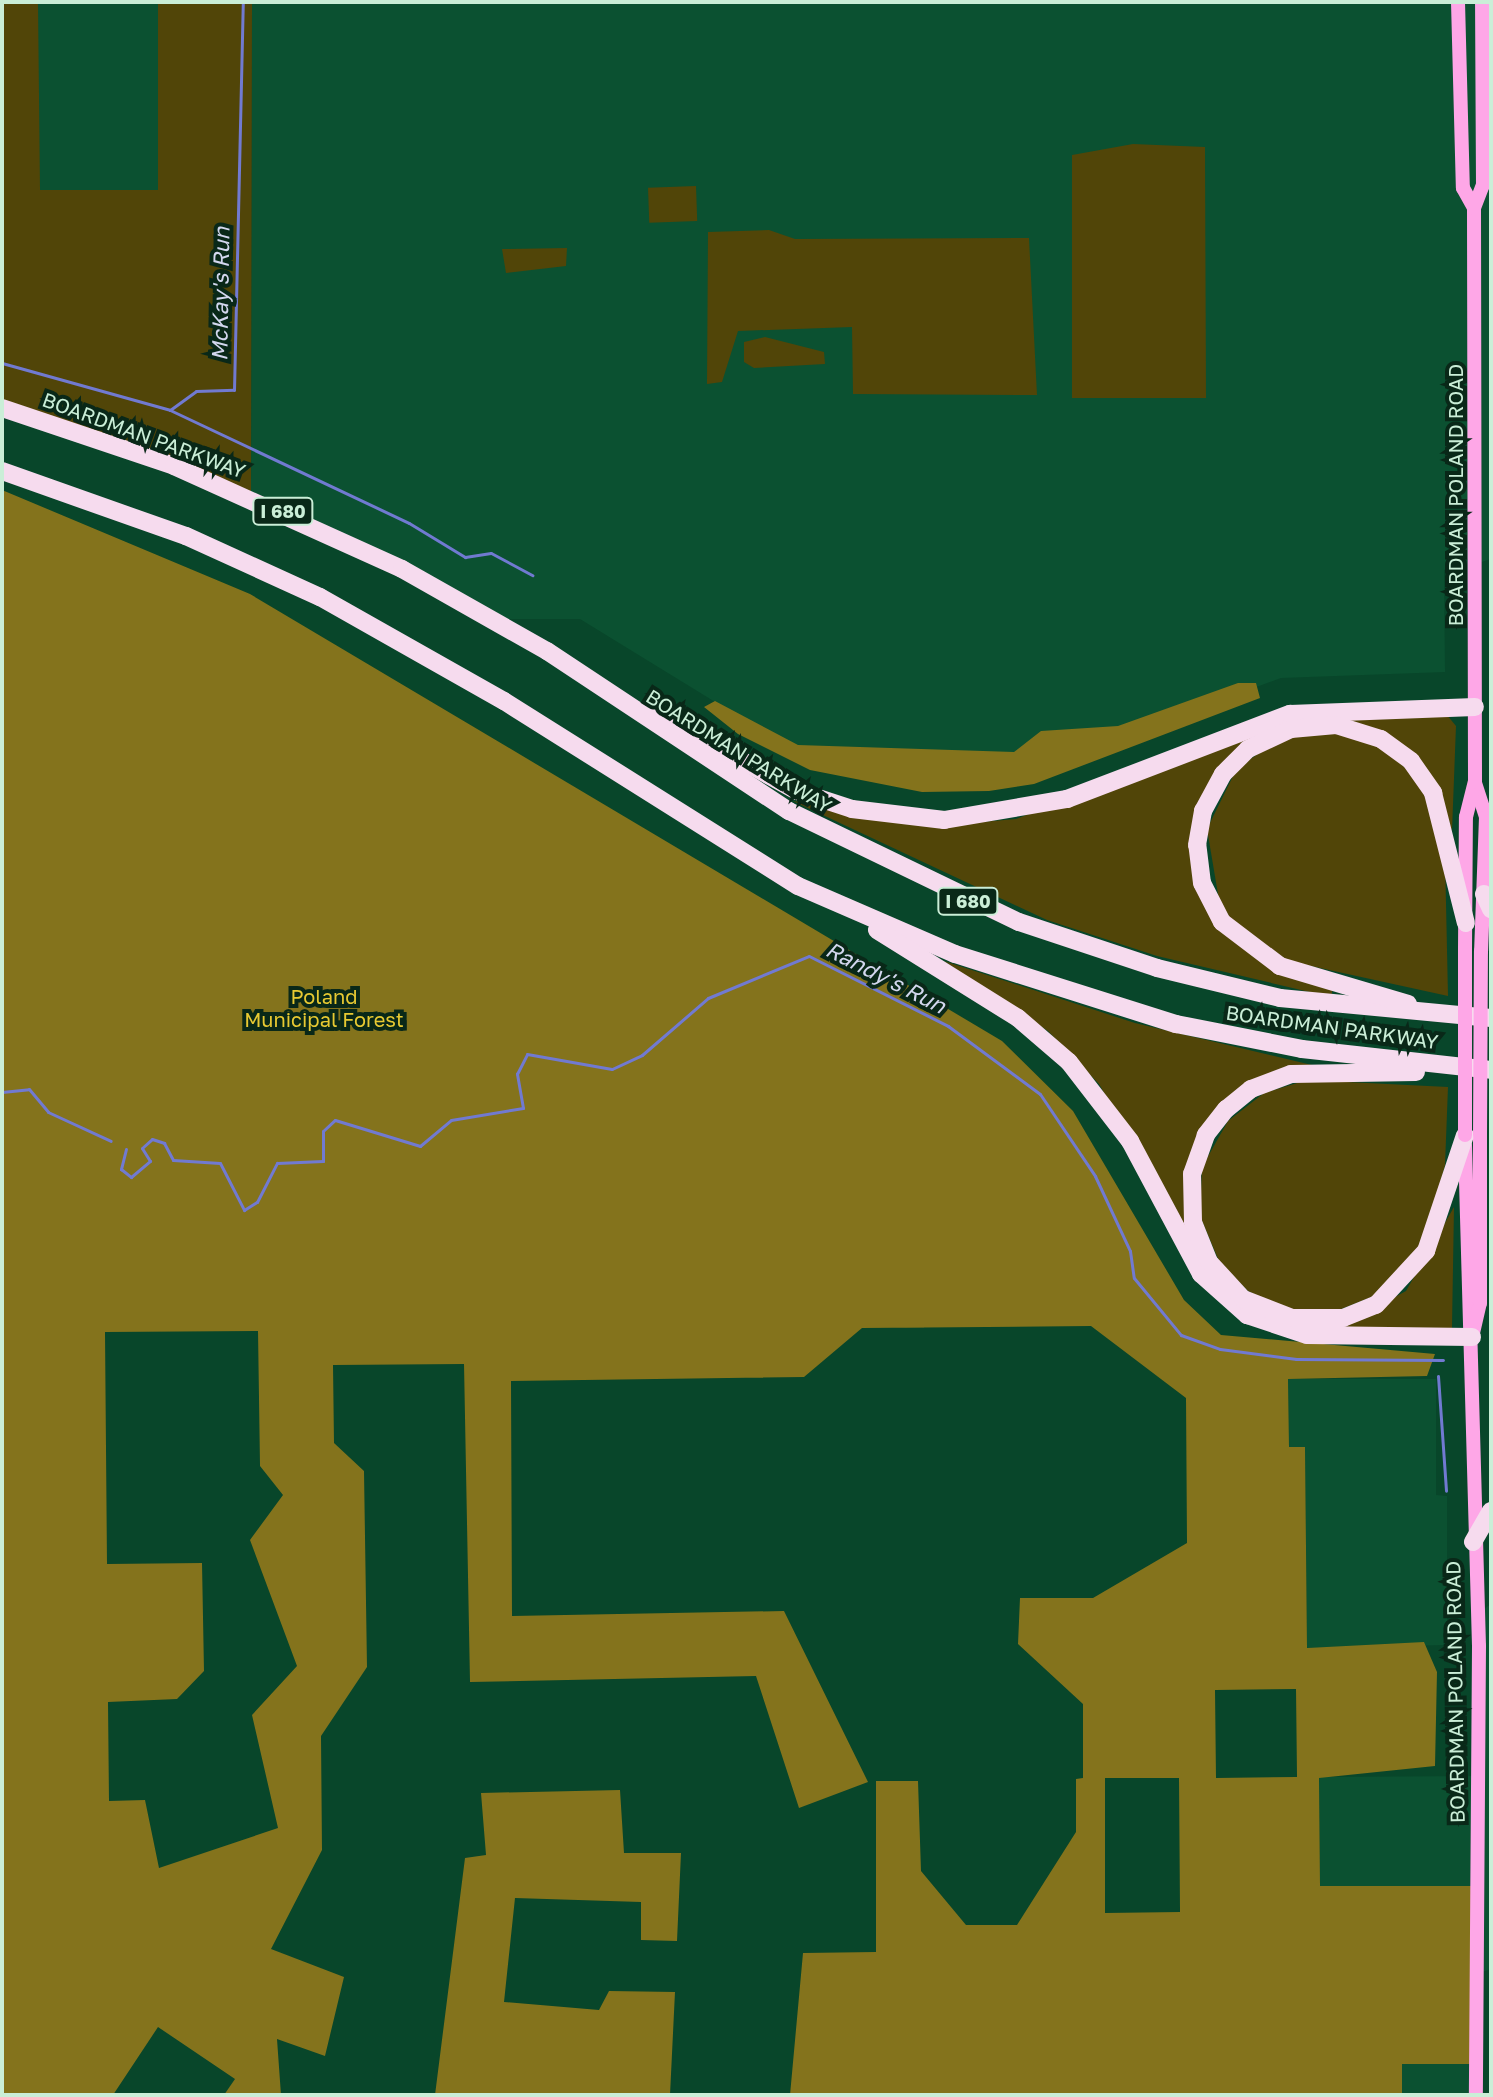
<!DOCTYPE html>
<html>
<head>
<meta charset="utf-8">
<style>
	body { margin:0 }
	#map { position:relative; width:1493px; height:2097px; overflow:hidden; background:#08462a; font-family:"Golos Text",sans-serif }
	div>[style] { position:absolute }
	.built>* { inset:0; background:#0b5131; transform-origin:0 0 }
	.green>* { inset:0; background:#514508; transform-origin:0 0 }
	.forest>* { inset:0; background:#84731c }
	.stream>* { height:3px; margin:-1.5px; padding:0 1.5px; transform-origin:1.5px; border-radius:1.5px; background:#717ad1 }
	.primary>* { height:14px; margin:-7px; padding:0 7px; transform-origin:7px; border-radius:7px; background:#fea7e7 }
	.motorway>* { height:18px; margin:-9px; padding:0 9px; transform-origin:9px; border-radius:9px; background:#f6dbee }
	.primary-bridge>* { height:14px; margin:-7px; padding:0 7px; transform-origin:7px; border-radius:7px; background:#fea7e7 }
	span { translate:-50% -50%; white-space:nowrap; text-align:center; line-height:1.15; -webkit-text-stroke:8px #092818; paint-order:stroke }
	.shield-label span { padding:2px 6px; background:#092818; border:2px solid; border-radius:6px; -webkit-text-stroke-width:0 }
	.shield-label { font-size:18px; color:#caeed7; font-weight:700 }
	.street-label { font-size:20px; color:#caeed7 }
	.park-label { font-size:20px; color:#e7c932 }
	.water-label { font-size:22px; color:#d3d7ee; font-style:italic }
	.frame { position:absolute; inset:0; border:4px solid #caeed7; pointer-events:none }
</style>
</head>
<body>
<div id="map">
	<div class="built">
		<i style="left:38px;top:2px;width:120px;height:188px"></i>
		<i style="clip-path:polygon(252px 2px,1491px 2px,1491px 559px,1475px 564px,1476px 555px,1444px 570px,1445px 672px,1281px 678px,1117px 738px,1021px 762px,795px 751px,580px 619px,494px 619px,251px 497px)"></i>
		<i style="clip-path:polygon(1288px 1379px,1436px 1379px,1436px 1495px,1447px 1496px,1447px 1645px,1307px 1648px,1305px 1448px,1289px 1447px)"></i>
		<i style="clip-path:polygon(1491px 1604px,1491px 1969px,1476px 1974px,1476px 1886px,1320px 1886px,1319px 1777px,1478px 1776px,1473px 1617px)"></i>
		<i style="left:1402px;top:2064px;width:74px;height:31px"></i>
	</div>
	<div class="green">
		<i style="clip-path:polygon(2px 2px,38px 2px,40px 190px,158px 190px,158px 2px,252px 2px,251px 497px,2px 408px)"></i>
		<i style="clip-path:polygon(1133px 144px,1205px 147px,1206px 398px,1072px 398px,1072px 155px)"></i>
		<i style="left:696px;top:186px;width:35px;height:48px;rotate:88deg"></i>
		<i style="clip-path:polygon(769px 230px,795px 239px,1029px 238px,1037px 395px,853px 394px,852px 327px,738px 331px,722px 382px,707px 384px,708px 232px)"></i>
		<i style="clip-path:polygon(567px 248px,566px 266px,506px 273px,502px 249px)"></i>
		<i style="clip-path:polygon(765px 337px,824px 352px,825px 364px,754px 368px,744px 362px,744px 342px)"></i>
		<i style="clip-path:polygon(1447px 715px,1456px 726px,1452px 831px,1441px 794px,1371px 727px,1334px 718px)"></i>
		<i style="clip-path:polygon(1326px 731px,1378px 744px,1416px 777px,1428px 803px,1445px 857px,1448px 996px,1288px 961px,1230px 918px,1219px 900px,1207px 829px,1237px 768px,1280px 739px)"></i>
		<i style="clip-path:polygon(1227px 738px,1253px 738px,1194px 836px,1224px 933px,1258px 960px,1333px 988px,1331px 997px,1157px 956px,1047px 920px,793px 801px,947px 825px,1016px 819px)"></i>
		<i style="clip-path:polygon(944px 961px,1135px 1023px,1312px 1065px,1207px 1125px,1188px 1239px,1099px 1084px,1048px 1031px)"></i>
		<i style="clip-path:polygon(1307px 1080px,1448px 1087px,1445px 1165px,1424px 1243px,1379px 1294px,1336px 1311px,1286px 1309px,1248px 1291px,1219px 1261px,1200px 1216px,1202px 1167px,1228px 1121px,1264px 1093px)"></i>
		<i style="clip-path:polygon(1454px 1207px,1452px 1328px,1332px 1331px,1406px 1291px)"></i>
	</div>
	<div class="forest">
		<i style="clip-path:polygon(evenodd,2px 490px,250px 594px,1002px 1041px,1073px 1111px,1184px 1300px,1221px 1335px,1435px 1354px,1427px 1376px,1288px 1379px,1289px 1447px,1305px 1447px,1307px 1648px,1424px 1642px,1437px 1672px,1435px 1766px,1319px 1778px,1320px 1886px,1477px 1886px,1476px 2064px,1402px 2064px,1402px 2095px,790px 2095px,803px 1953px,876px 1952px,876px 1781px,918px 1781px,921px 1871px,966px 1925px,1017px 1925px,1076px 1832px,1076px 1779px,1083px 1778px,1083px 1704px,1018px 1644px,1020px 1598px,1093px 1598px,1187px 1543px,1186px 1398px,1091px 1326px,862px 1328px,804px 1377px,511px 1381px,512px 1616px,784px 1611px,868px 1782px,799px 1808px,756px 1676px,470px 1682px,464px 1364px,333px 1365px,334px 1443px,364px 1471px,367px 1667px,321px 1736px,322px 1850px,271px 1949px,344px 1977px,325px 2056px,277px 2039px,281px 2095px,224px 2095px,235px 2079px,158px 2027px,113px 2095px,2px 2095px,2px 490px,258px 1331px,260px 1466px,283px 1495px,250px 1540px,297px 1666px,252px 1715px,278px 1828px,159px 1868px,145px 1800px,109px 1801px,108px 1702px,177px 1699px,204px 1671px,202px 1563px,107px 1564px,105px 1332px,258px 1331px,2px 490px,1296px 1689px,1297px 1777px,1216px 1778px,1215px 1690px,1296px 1689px,2px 490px,1105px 1778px,1179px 1778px,1180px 1912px,1105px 1913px,1105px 1778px)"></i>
		<i style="clip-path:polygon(1238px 683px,1256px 683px,1260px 698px,1034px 784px,989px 791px,922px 792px,810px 770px,738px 734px,704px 707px,715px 701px,798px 745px,1014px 752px,1041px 731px,1118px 726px)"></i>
		<i style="clip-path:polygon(620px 1790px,624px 1853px,681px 1853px,677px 1941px,641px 1940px,641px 1902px,515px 1898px,504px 2002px,599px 2010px,609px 1991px,675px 1992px,670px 2095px,435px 2095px,465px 1858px,486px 1855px,481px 1793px)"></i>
	</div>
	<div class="stream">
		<i style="left:2px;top:363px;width:174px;rotate:15.6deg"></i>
		<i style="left:170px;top:410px;width:32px;rotate:-36deg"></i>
		<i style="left:196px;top:391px;width:38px;rotate:-2deg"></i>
		<i style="left:234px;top:390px;width:388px;rotate:-88.7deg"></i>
		<i style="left:170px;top:410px;width:264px;rotate:25.3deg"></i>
		<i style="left:409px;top:523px;width:66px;rotate:31.3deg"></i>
		<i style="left:465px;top:557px;width:26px;rotate:-9deg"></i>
		<i style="left:491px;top:553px;width:47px;rotate:28.2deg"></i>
		<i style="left:2px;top:1092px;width:27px;rotate:-6deg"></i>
		<i style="left:29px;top:1089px;width:30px;rotate:50deg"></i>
		<i style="left:48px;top:1112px;width:69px;rotate:24.7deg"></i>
		<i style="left:126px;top:1149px;width:21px;rotate:104deg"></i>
		<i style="left:121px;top:1169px;width:13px;rotate:39deg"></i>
		<i style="left:131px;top:1177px;width:25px;rotate:-40deg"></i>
		<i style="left:150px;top:1161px;width:15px;rotate:-122deg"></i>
		<i style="left:142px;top:1148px;width:13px;rotate:-42deg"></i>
		<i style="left:152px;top:1139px;width:13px;rotate:18deg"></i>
		<i style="left:164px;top:1143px;width:19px;rotate:62deg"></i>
		<i style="left:173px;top:1160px;width:47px;rotate:3.7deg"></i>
		<i style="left:220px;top:1163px;width:53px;rotate:62.9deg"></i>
		<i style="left:244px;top:1210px;width:15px;rotate:-32deg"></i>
		<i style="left:257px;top:1202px;width:44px;rotate:-62.9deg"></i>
		<i style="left:277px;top:1163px;width:46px;rotate:-2.5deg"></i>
		<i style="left:323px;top:1161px;width:30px;rotate:-90deg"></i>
		<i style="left:323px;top:1131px;width:16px;rotate:-43deg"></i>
		<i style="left:335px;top:1120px;width:89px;rotate:17deg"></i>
		<i style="left:420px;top:1146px;width:40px;rotate:-40deg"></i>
		<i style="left:451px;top:1120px;width:73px;rotate:-9.5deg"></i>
		<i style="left:523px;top:1108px;width:35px;rotate:-100deg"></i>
		<i style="left:517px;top:1074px;width:22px;rotate:-63deg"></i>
		<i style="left:527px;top:1054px;width:86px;rotate:10deg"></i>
		<i style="left:612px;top:1069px;width:33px;rotate:-25deg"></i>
		<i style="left:642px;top:1055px;width:87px;rotate:-40.8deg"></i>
		<i style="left:708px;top:998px;width:109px;rotate:-22.6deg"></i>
		<i style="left:809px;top:956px;width:156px;rotate:26.7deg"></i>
		<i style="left:948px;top:1026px;width:114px;rotate:36.5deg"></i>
		<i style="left:1040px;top:1094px;width:99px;rotate:56.1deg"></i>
		<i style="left:1095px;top:1176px;width:83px;rotate:65deg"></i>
		<i style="left:1130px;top:1251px;width:27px;rotate:82deg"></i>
		<i style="left:1134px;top:1278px;width:74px;rotate:50.5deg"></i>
		<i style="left:1181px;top:1335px;width:41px;rotate:19.7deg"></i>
		<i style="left:1220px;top:1349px;width:77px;rotate:7.5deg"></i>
		<i style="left:1296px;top:1359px;width:147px;rotate:0.4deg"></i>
		<i style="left:1438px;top:1376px;width:115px;rotate:86deg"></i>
	</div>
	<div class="primary">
		<i style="left:1458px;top:2px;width:186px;rotate:88.5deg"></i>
		<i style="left:1463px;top:188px;width:23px;rotate:61deg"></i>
		<i style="left:1475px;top:783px;width:36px;rotate:72deg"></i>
		<i style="left:1486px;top:817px;width:134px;rotate:92.1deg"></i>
		<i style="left:1465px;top:949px;width:132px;rotate:-89.6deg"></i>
		<i style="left:1466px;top:817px;width:36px;rotate:-76deg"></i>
		<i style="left:1475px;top:782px;width:574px;rotate:-90.1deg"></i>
		<i style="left:1474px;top:208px;width:25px;rotate:-69deg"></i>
		<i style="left:1483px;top:185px;width:183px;rotate:-90.3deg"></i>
		<i style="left:1465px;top:1145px;width:501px;rotate:88.4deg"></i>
		<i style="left:1479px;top:1646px;width:449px;rotate:90.4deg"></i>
		<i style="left:1473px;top:1333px;width:31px;rotate:-77deg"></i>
		<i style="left:1480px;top:1303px;width:168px;rotate:-90deg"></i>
	</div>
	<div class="motorway">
		<i style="left:2px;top:408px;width:182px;rotate:18.6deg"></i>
		<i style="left:174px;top:466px;width:250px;rotate:24.3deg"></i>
		<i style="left:402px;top:569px;width:167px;rotate:29.5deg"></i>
		<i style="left:547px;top:651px;width:290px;rotate:33.5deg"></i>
		<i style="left:789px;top:811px;width:255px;rotate:25.8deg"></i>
		<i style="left:1019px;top:922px;width:145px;rotate:18.4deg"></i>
		<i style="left:1157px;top:968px;width:127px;rotate:13.7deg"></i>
		<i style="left:1280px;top:998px;width:212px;rotate:5.4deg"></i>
		<i style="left:2px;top:471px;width:195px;rotate:19.5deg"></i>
		<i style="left:186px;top:536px;width:147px;rotate:24.5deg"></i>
		<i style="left:320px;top:597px;width:211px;rotate:29.5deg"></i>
		<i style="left:504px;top:701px;width:347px;rotate:32.2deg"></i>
		<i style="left:798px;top:886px;width:171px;rotate:23.4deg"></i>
		<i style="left:955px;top:954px;width:232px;rotate:17.6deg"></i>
		<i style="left:1176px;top:1024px;width:128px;rotate:11.2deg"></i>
		<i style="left:1302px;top:1049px;width:190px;rotate:6.3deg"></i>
		<i style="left:653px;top:711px;width:165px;rotate:29.1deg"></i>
		<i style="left:797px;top:791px;width:58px;rotate:18.1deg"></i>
		<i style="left:852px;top:809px;width:93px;rotate:6.8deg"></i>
		<i style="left:944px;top:820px;width:125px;rotate:-9.7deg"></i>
		<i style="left:1067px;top:799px;width:239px;rotate:-20.9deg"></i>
		<i style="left:1290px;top:714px;width:185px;rotate:-2.2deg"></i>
		<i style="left:1484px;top:894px;width:17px;rotate:65deg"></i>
		<i style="left:877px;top:930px;width:166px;rotate:32deg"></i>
		<i style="left:1018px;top:1018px;width:67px;rotate:40.8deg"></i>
		<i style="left:1069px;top:1062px;width:100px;rotate:52.3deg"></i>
		<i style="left:1130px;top:1141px;width:151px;rotate:61.9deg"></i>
		<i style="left:1201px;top:1274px;width:62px;rotate:41.7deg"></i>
		<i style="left:1247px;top:1315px;width:63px;rotate:18.4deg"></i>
		<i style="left:1307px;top:1335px;width:165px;rotate:0.7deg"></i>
		<i style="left:1408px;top:1004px;width:134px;rotate:-163.5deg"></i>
		<i style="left:1280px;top:966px;width:73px;rotate:-142.8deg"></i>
		<i style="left:1222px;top:922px;width:44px;rotate:-117.1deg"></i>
		<i style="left:1202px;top:883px;width:38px;rotate:-97deg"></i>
		<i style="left:1197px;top:845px;width:35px;rotate:-80deg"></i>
		<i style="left:1203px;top:811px;width:42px;rotate:-61.6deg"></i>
		<i style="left:1223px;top:774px;width:35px;rotate:-45deg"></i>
		<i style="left:1248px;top:749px;width:47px;rotate:-24.9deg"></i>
		<i style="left:1291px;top:729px;width:45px;rotate:-5.1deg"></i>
		<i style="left:1336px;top:725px;width:47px;rotate:17.3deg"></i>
		<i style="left:1381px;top:739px;width:37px;rotate:36deg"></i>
		<i style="left:1411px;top:761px;width:39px;rotate:55deg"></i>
		<i style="left:1433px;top:793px;width:134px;rotate:75.8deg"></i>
		<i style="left:1416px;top:1072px;width:125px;rotate:179.1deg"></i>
		<i style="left:1291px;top:1074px;width:43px;rotate:159.4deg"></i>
		<i style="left:1251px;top:1089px;width:32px;rotate:141deg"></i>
		<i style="left:1226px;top:1109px;width:33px;rotate:128deg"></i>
		<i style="left:1206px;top:1135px;width:41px;rotate:109.7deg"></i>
		<i style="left:1192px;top:1174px;width:48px;rotate:88.8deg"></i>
		<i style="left:1193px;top:1222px;width:43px;rotate:68.2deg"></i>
		<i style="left:1209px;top:1262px;width:50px;rotate:47.4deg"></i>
		<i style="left:1243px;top:1299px;width:53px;rotate:21.2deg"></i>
		<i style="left:1292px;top:1318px;width:51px"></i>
		<i style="left:1343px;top:1318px;width:35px;rotate:-22deg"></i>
		<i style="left:1376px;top:1305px;width:74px;rotate:-47.2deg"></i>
		<i style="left:1426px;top:1251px;width:122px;rotate:-71.4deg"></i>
		<i style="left:1473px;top:1542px;width:36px;rotate:-60deg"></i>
	</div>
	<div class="primary-bridge">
		<i style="left:1465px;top:1135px;width:186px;rotate:-90deg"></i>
		<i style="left:1480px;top:1135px;width:184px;rotate:-89.7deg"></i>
	</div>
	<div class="shield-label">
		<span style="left:283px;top:511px">I 680</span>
		<span style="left:968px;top:901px">I 680</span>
	</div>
	<div class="street-label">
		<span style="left:144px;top:435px;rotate:20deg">BOARDMAN PARKWAY</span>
		<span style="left:1455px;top:495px;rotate:-90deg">BOARDMAN POLAND ROAD</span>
		<span style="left:739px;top:751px;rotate:32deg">BOARDMAN PARKWAY</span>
		<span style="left:1332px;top:1027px;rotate:8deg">BOARDMAN PARKWAY</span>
		<span style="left:1455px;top:1692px;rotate:-91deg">BOARDMAN POLAND ROAD</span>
	</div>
	<div class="park-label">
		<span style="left:324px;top:1008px">Poland<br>Municipal Forest</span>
	</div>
	<div class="water-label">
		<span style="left:220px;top:294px;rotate:-89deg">McKay's Run</span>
		<span style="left:886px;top:977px;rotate:27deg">Randy's Run</span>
	</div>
	<div class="frame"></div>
</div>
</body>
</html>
